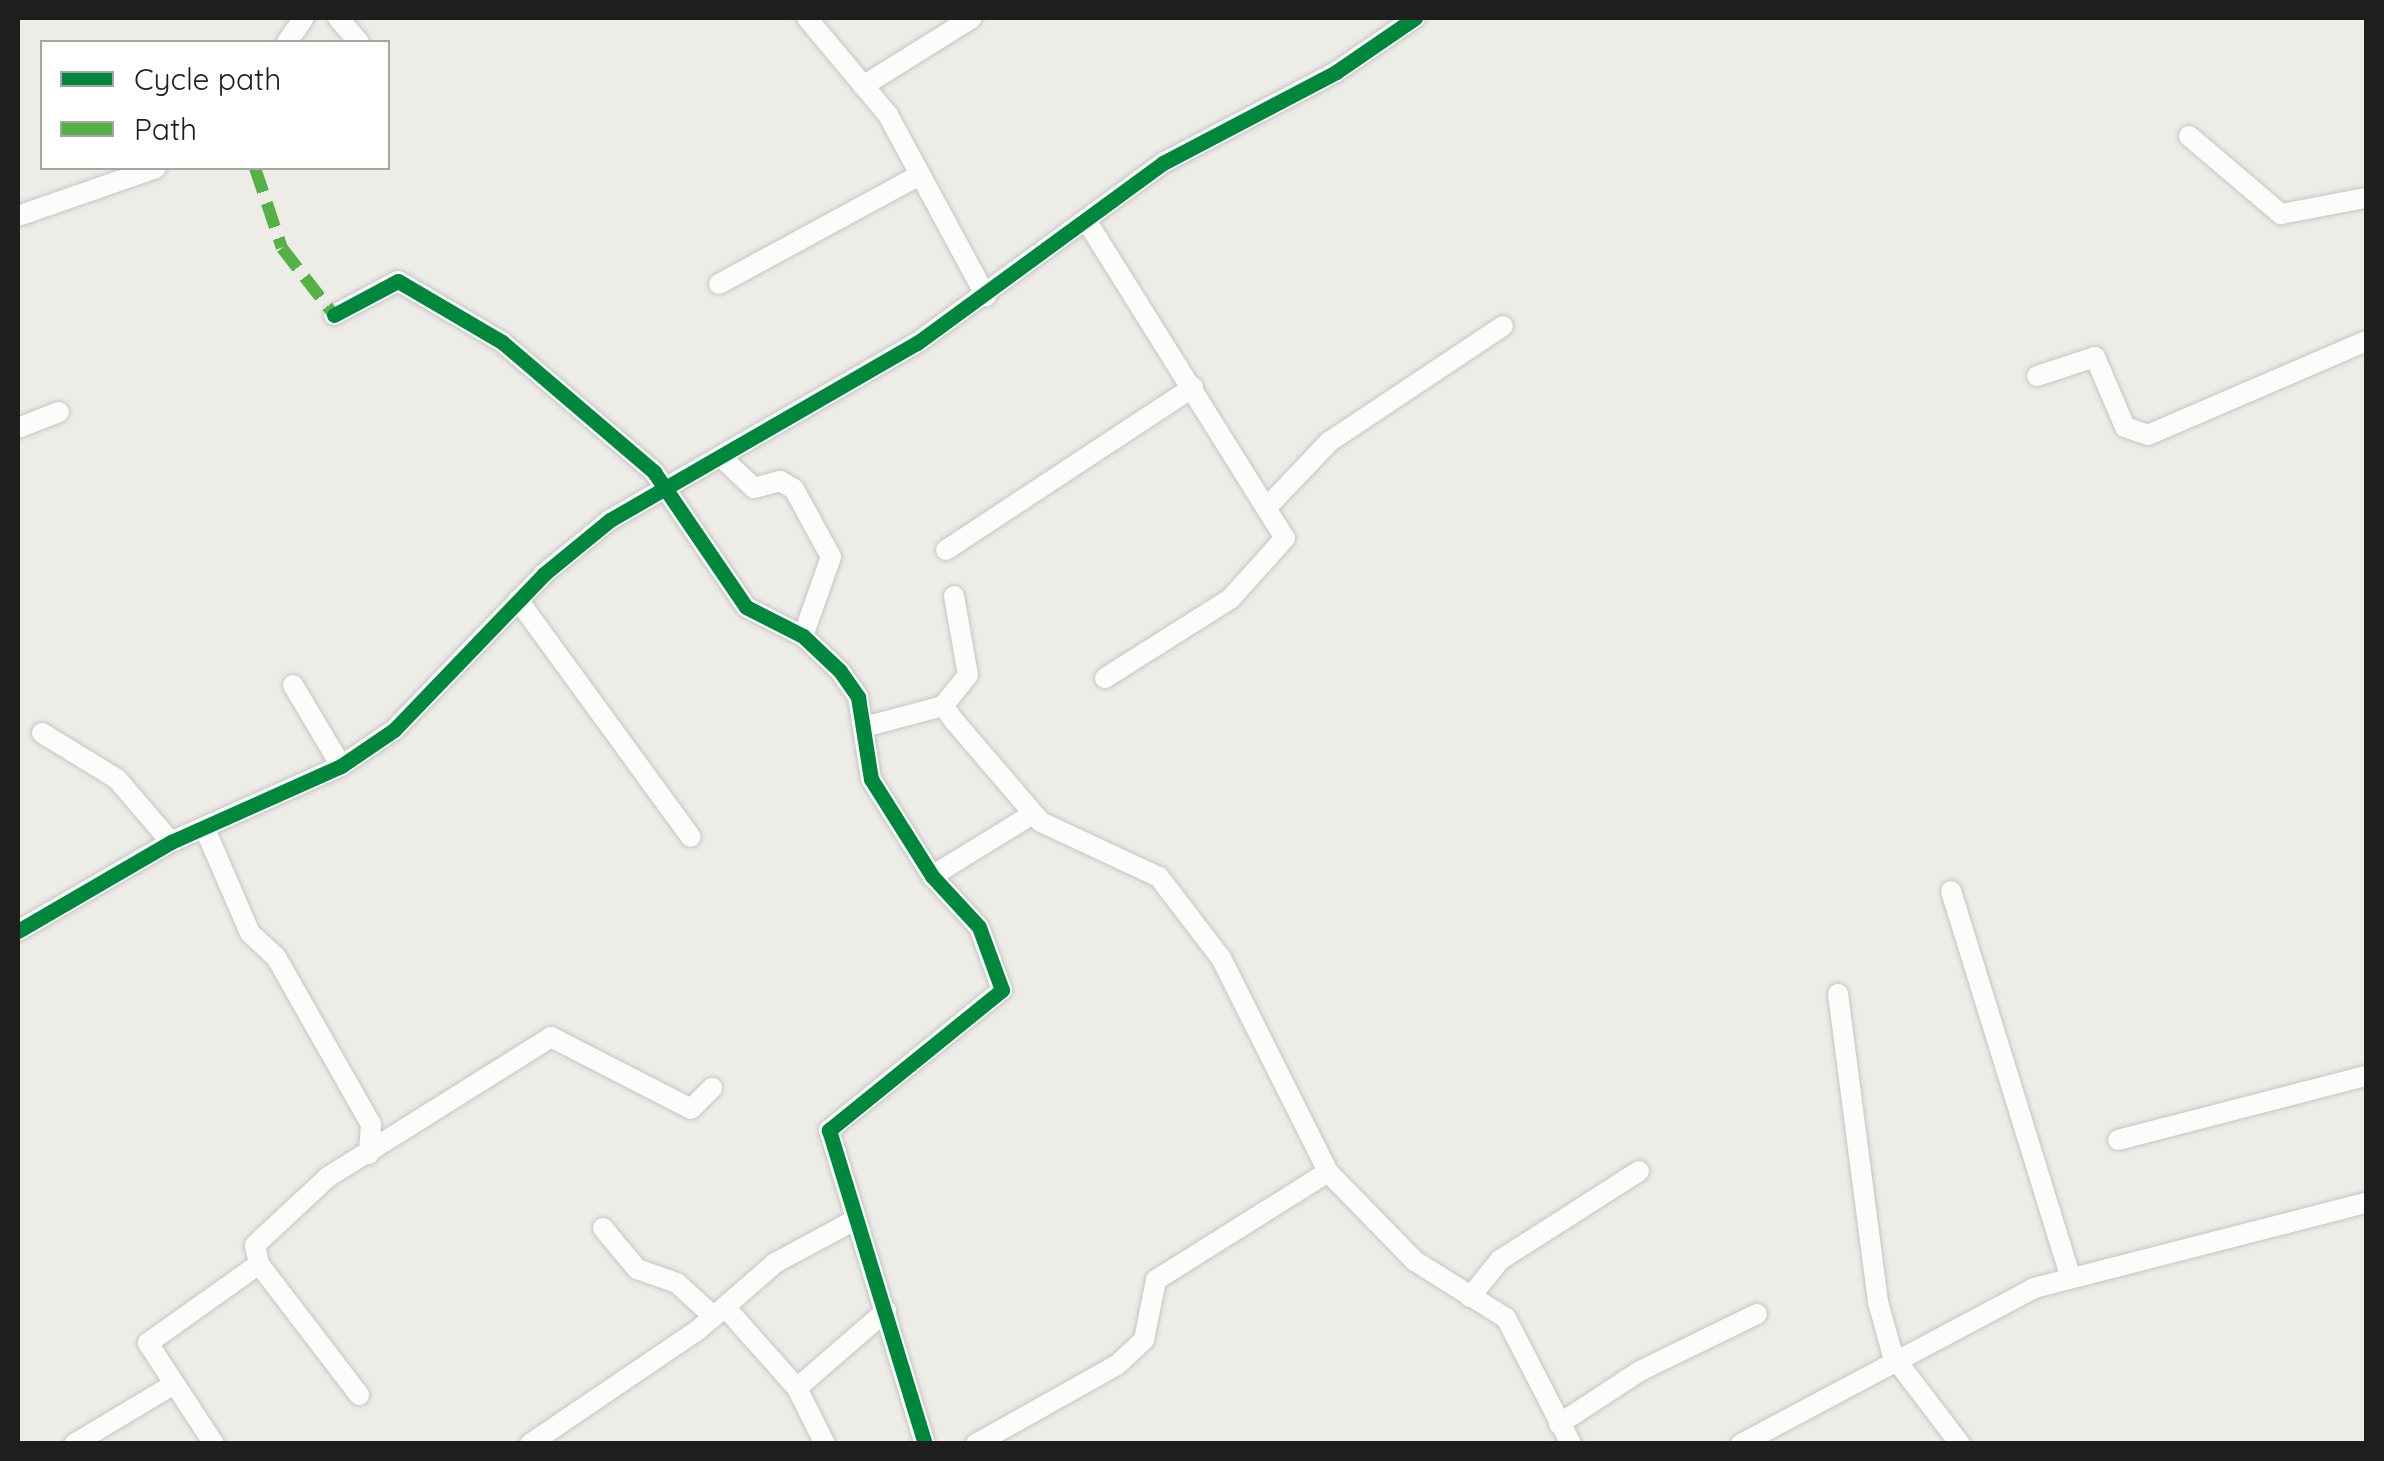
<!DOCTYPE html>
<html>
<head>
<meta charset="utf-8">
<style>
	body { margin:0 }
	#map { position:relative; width:2384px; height:1461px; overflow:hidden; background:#edece7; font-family:Quicksand,sans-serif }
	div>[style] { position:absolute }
	.roads { filter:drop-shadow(0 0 2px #c5c5c3) drop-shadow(0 0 2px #c5c5c3) }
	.street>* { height:20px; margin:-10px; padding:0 10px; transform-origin:10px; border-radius:10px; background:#fcfcfb }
	.quiet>* { height:12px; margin-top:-6px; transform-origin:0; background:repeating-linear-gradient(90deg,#55b145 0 25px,transparent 0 37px) }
	.cycleway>* { height:15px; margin:-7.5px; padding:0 7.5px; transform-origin:7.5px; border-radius:7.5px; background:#00873e }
	span { translate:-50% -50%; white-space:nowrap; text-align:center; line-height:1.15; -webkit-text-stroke:10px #fff; paint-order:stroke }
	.frame { position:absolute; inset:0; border:20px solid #1e1e1e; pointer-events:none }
	.legend { position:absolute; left:40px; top:40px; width:350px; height:130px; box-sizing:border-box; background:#fff; border:2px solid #a5a5a5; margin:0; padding:12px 18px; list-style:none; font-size:30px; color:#1e1e1e }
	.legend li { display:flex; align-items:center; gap:20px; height:50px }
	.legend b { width:50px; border:2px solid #a5a5a5 }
</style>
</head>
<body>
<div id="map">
	<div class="roads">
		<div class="street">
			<i style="left:338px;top:18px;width:32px;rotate:49deg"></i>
			<i style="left:807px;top:18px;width:126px;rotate:50.1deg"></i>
			<i style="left:888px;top:115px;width:206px;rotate:61.6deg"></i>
			<i style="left:287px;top:42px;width:29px;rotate:-55deg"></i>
			<i style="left:863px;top:86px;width:128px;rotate:-32deg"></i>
			<i style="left:2189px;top:136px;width:121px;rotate:40.3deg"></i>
			<i style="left:2281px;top:214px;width:86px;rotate:-10.7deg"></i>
			<i style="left:18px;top:216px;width:146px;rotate:-19.2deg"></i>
			<i style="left:1086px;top:220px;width:375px;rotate:58deg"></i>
			<i style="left:1285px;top:538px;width:82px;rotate:132deg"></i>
			<i style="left:1230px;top:599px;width:148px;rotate:147.7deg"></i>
			<i style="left:719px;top:284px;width:229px;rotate:-28.5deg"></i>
			<i style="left:334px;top:315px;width:72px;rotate:-28deg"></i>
			<i style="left:398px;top:281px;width:121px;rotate:30.4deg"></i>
			<i style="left:502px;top:342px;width:200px;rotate:40.5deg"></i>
			<i style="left:654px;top:472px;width:163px;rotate:55.7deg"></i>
			<i style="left:746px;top:607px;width:64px;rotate:27deg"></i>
			<i style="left:803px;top:636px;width:51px;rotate:43.4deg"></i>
			<i style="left:840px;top:671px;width:32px;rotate:55deg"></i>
			<i style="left:858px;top:697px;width:83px;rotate:81deg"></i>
			<i style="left:871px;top:779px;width:115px;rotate:57.8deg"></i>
			<i style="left:932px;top:876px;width:69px;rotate:47.3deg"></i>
			<i style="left:979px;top:927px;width:67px;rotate:69.9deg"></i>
			<i style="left:1002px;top:990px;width:223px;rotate:141deg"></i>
			<i style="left:829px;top:1130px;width:328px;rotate:73deg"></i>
			<i style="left:2037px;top:376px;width:61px;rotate:-18.1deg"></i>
			<i style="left:2095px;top:357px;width:76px;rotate:66.8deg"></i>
			<i style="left:2125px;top:427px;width:24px;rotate:19deg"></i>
			<i style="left:2148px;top:435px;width:237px;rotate:-23.3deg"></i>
			<i style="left:18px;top:428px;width:44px;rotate:-21.3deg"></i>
			<i style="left:722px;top:458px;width:44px;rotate:43.2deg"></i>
			<i style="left:754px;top:488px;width:27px;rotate:-15deg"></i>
			<i style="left:780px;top:481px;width:16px;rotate:30deg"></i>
			<i style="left:794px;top:489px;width:77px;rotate:61.4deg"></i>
			<i style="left:831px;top:557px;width:84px;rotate:109.5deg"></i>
			<i style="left:1270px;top:504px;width:86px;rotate:-46.4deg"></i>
			<i style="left:1329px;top:442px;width:209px;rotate:-33.7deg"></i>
			<i style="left:946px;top:550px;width:296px;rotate:-33.4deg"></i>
			<i style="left:954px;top:596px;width:80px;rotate:80deg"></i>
			<i style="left:968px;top:675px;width:40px;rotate:129deg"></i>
			<i style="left:943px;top:706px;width:21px;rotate:53deg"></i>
			<i style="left:956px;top:723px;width:130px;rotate:49.4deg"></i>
			<i style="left:1041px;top:822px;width:130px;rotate:25deg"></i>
			<i style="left:1159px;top:877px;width:102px;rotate:52.6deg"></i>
			<i style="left:1221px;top:958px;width:239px;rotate:63.4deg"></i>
			<i style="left:1328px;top:1172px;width:124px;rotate:45.7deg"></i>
			<i style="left:1415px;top:1261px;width:107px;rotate:32.1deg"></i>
			<i style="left:1506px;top:1318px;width:142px;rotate:62.7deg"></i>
			<i style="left:518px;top:600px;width:293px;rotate:53.9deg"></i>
			<i style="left:293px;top:685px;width:94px;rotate:59.3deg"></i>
			<i style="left:864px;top:727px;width:82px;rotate:-14.9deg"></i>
			<i style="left:42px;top:733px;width:88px;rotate:31.5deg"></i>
			<i style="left:117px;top:779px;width:83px;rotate:49.4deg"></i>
			<i style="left:205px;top:829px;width:113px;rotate:66.6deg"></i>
			<i style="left:250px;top:933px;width:35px;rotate:43deg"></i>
			<i style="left:276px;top:957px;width:192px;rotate:60.4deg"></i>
			<i style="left:371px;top:1124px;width:30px;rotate:94deg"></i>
			<i style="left:932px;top:876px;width:116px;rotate:-31.6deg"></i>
			<i style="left:1951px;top:891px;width:403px;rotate:72.8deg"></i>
			<i style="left:18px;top:931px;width:177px;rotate:-30.2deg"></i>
			<i style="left:171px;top:842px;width:186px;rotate:-24.1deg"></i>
			<i style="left:341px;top:766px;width:64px;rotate:-34.2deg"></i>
			<i style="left:394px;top:730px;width:216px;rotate:-46.1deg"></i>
			<i style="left:544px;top:574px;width:85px;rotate:-39.3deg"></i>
			<i style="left:610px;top:520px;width:354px;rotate:-30deg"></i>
			<i style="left:917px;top:343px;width:305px;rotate:-36.2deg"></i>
			<i style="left:1163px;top:163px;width:195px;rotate:-27.7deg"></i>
			<i style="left:1336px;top:72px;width:96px;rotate:-34.4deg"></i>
			<i style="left:1838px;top:994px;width:311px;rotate:82.6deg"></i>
			<i style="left:1878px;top:1302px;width:56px;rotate:74.5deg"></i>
			<i style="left:1893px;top:1356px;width:111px;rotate:52.7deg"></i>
			<i style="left:2118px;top:1140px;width:256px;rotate:-14.5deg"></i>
			<i style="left:603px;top:1228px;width:53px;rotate:50.3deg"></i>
			<i style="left:637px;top:1269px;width:42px;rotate:19.3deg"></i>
			<i style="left:677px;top:1283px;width:50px;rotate:42.6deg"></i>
			<i style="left:259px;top:1264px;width:165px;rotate:52.6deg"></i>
			<i style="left:1470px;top:1297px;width:48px;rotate:-51deg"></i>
			<i style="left:1500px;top:1260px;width:165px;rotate:-32.6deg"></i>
			<i style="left:726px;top:1308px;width:107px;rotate:48.4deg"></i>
			<i style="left:1559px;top:1424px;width:97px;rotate:-33.2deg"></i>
			<i style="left:1640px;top:1371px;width:130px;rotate:-26deg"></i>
			<i style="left:74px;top:1444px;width:113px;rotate:-30.9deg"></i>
			<i style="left:214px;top:1444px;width:121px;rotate:-123.2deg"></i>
			<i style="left:148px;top:1343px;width:136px;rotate:-35.4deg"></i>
			<i style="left:259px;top:1264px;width:19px;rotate:-102deg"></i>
			<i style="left:255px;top:1245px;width:100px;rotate:-43deg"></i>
			<i style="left:328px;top:1177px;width:263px;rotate:-32.1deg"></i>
			<i style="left:551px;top:1037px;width:157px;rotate:27.2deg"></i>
			<i style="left:691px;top:1109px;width:30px;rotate:-45deg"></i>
			<i style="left:530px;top:1444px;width:203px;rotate:-34.2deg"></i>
			<i style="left:698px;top:1330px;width:102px;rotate:-41deg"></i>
			<i style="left:775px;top:1263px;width:91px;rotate:-28.3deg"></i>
			<i style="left:825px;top:1444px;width:63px;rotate:-116.6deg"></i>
			<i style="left:797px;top:1388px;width:118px;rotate:-40.9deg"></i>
			<i style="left:976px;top:1444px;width:162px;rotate:-29.3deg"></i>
			<i style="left:1117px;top:1365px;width:37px;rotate:-43deg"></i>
			<i style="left:1144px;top:1340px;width:61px;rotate:-78.7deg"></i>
			<i style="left:1156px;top:1280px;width:203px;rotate:-32.1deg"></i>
			<i style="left:1741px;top:1444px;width:332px;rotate:-28deg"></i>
			<i style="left:2034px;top:1288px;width:343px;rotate:-14.4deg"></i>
		</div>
	</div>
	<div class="quiet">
		<i style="left:255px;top:168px;width:84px;rotate:71.4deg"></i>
		<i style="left:282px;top:248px;width:85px;rotate:52.2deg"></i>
	</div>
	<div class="cycleway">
		<i style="left:334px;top:315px;width:72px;rotate:-28deg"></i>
		<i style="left:398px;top:281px;width:121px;rotate:30.4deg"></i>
		<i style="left:502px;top:342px;width:200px;rotate:40.5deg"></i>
		<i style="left:654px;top:472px;width:163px;rotate:55.7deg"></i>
		<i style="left:746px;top:607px;width:64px;rotate:27deg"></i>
		<i style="left:803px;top:636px;width:51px;rotate:43.4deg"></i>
		<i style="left:840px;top:671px;width:32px;rotate:55deg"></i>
		<i style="left:858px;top:697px;width:83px;rotate:81deg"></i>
		<i style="left:871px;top:779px;width:115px;rotate:57.8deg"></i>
		<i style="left:932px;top:876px;width:69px;rotate:47.3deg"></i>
		<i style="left:979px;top:927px;width:67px;rotate:69.9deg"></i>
		<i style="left:1002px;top:990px;width:223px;rotate:141deg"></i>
		<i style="left:829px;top:1130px;width:328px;rotate:73deg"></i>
		<i style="left:18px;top:931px;width:177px;rotate:-30.2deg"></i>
		<i style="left:171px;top:842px;width:186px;rotate:-24.1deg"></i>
		<i style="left:341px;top:766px;width:64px;rotate:-34.2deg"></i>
		<i style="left:394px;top:730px;width:216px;rotate:-46.1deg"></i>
		<i style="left:544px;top:574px;width:85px;rotate:-39.3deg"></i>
		<i style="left:610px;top:520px;width:354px;rotate:-30deg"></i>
		<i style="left:917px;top:343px;width:305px;rotate:-36.2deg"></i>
		<i style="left:1163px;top:163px;width:195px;rotate:-27.7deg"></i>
		<i style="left:1336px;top:72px;width:96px;rotate:-34.4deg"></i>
	</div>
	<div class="frame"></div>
	<ul class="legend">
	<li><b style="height:12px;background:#00873e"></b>Cycle path</li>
	<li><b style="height:12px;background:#55b145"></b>Path</li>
	</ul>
</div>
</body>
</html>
